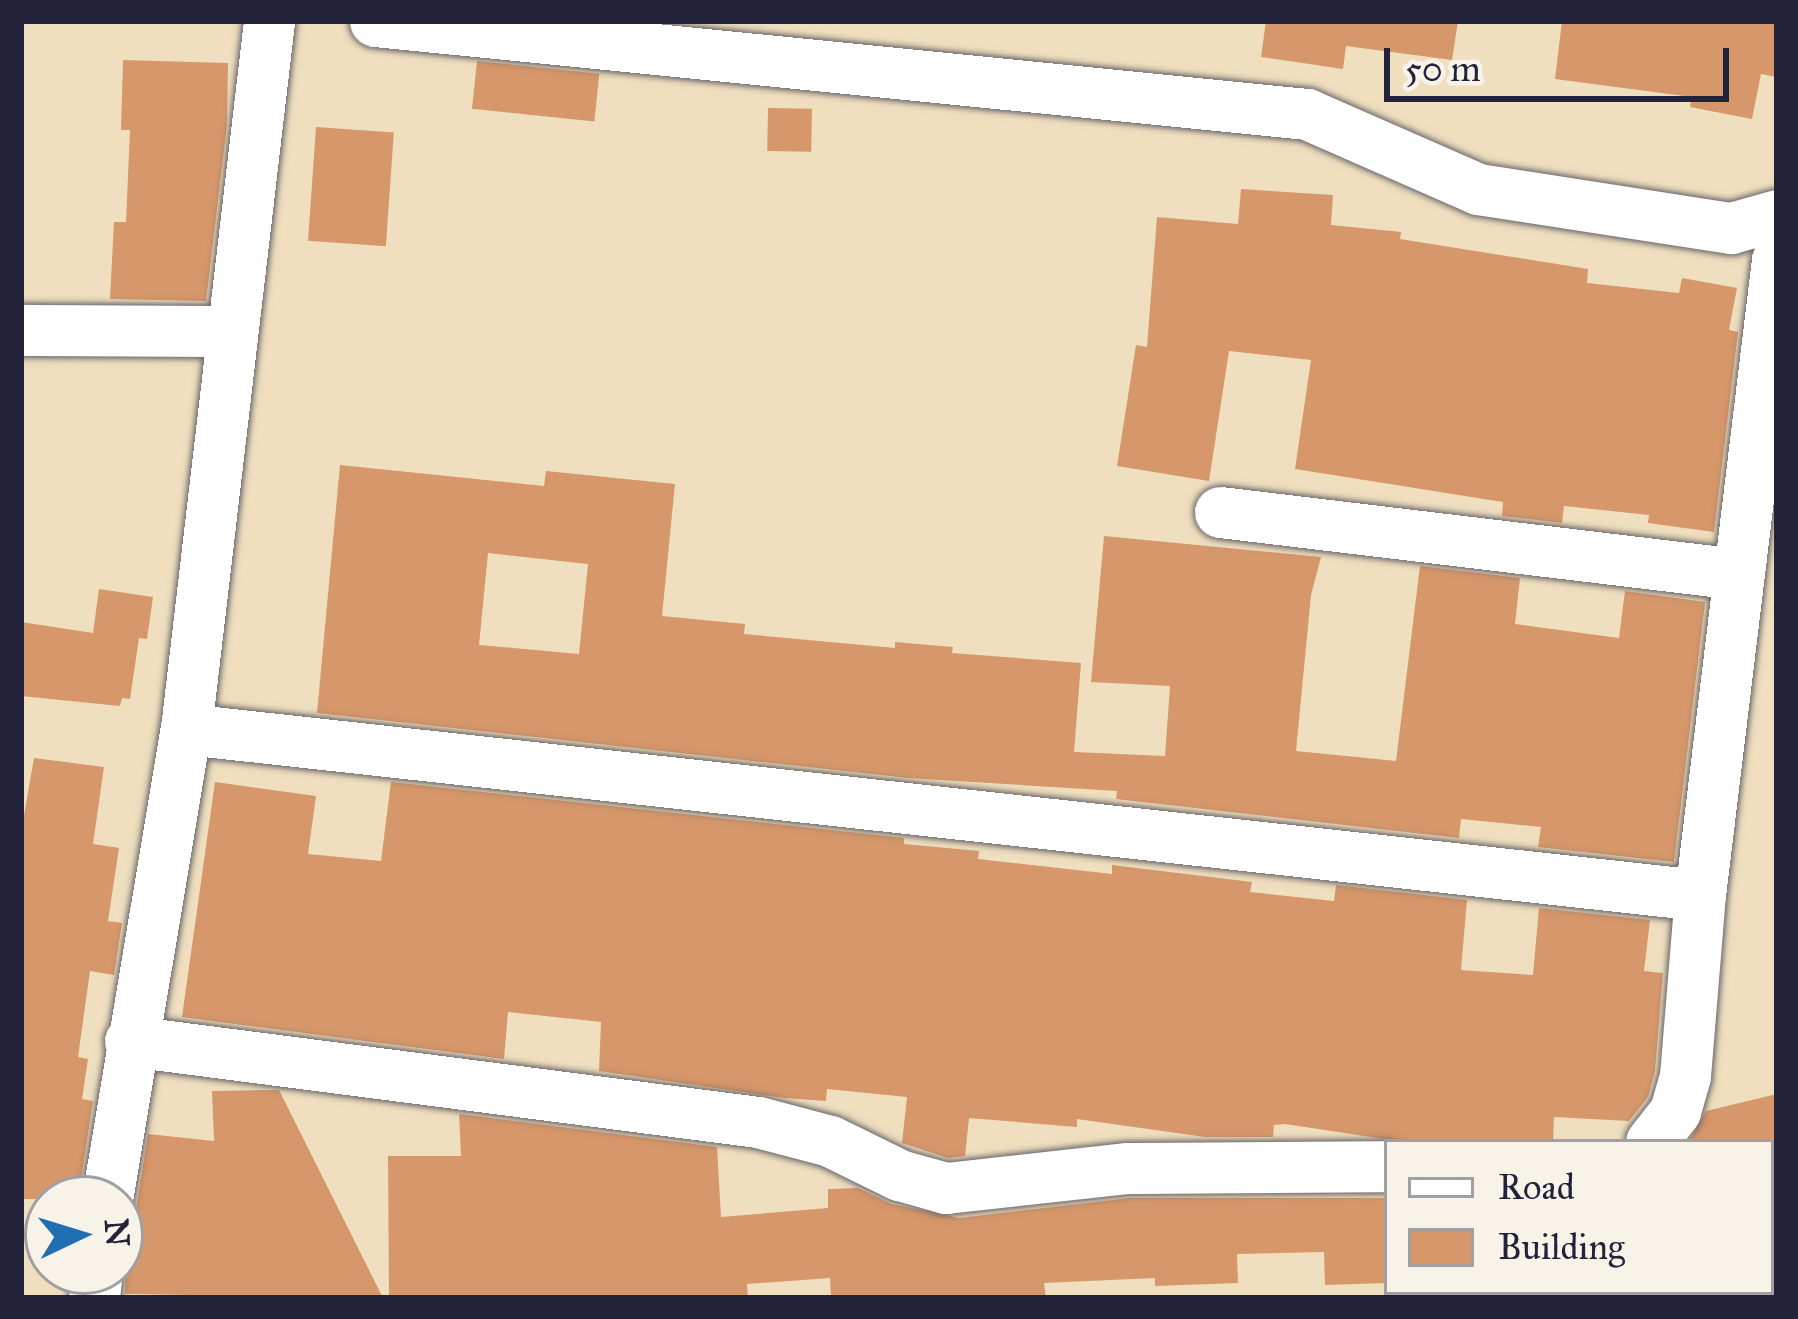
<!DOCTYPE html>
<html>
<head>
<meta charset="utf-8">
<style>
	body { margin:0 }
	#map { position:relative; width:1798px; height:1319px; overflow:hidden; background:#efdfbf; font-family:"IM FELL Great Primer",serif }
	div>[style] { position:absolute }
	.building>* { inset:0; background:#d6976a; transform-origin:0 0 }
	.roads { filter:drop-shadow(0 0 3px #6a6469) drop-shadow(0 0 3px #6a6469) }
	.minor>* { height:51px; margin:-25.5px; padding:0 25.5px; transform-origin:25.5px; border-radius:25.5px; background:#fff }
	.rail>* { height:14px; margin-top:-7px; transform-origin:0; background:repeating-linear-gradient(90deg,#f7f3e8 0 27px,#22223b 0 54px); box-sizing:border-box; border-block:3px solid #22223b }
	span { translate:-50% -50%; white-space:nowrap; text-align:center; line-height:1.15; -webkit-text-stroke:9px #f7f3e8; paint-order:stroke }
	.frame { position:absolute; inset:0; border:24px solid #22223b; pointer-events:none }
	.legend { position:absolute; left:1384px; top:1139px; width:390px; height:156px; box-sizing:border-box; background:#f7f3e8; border:3px solid #a29fa3; margin:0; padding:15px 21px; list-style:none; font-size:36px; color:#22223b }
	.legend li { display:flex; align-items:center; gap:24px; height:60px }
	.legend b { width:60px; border:3px solid #a29fa3 }
	.north { position:absolute; left:24px; top:1175px; width:120px; height:120px; box-sizing:border-box; background:#f7f3e8; border:3px solid #a29fa3; border-radius:50%; rotate:86deg; font-size:33px; font-weight:700; line-height:48px; text-align:center; color:#22223b }
	.north::after { content:''; display:block; margin:auto; width:42px; height:54px; background:#1f6fb2; clip-path:polygon(50% 0,100% 100%,50% 72%,0 100%) }
	.scale { position:absolute; left:1384px; top:48px; width:345px; height:54px; box-sizing:border-box; border:6px solid #22223b; border-top:0; padding-left:15px; font-size:36px; line-height:42px; white-space:nowrap; color:#22223b; -webkit-text-stroke:9px #f7f3e8; paint-order:stroke }
</style>
</head>
<body>
<div id="map">
	<div class="building">
		<i style="clip-path:polygon(1266px 21px,1458px 21px,1452px 60px,1346px 46px,1343px 69px,1261px 57px)"></i>
		<i style="clip-path:polygon(1562px 21px,1777px 21px,1777px 77px,1761px 74px,1752px 119px,1690px 107px,1692px 97px,1555px 79px)"></i>
		<i style="clip-path:polygon(123px 60px,228px 63px,227px 125px,206px 301px,110px 299px,114px 222px,126px 222px,130px 130px,121px 130px)"></i>
		<i style="left:477px;top:61px;width:123px;height:48px;rotate:6deg"></i>
		<i style="left:768px;top:108px;width:44px;height:43px;rotate:1deg"></i>
		<i style="left:316px;top:127px;width:78px;height:114px;rotate:4deg"></i>
		<i style="clip-path:polygon(1241px 189px,1333px 195px,1331px 225px,1401px 232px,1400px 239px,1588px 269px,1587px 283px,1679px 293px,1682px 278px,1737px 288px,1729px 330px,1738px 332px,1714px 532px,1648px 523px,1649px 515px,1564px 506px,1562px 523px,1502px 516px,1503px 502px,1295px 469px,1311px 360px,1229px 351px,1209px 481px,1117px 466px,1136px 345px,1147px 347px,1157px 217px,1238px 224px)"></i>
		<i style="clip-path:polygon(evenodd,340px 465px,544px 486px,546px 471px,675px 484px,662px 616px,745px 624px,744px 634px,895px 648px,895px 642px,953px 647px,952px 653px,1081px 663px,1074px 752px,1165px 756px,1170px 686px,1091px 682px,1104px 536px,1321px 557px,1311px 595px,1296px 751px,1396px 761px,1420px 566px,1520px 578px,1515px 624px,1619px 638px,1625px 591px,1705px 602px,1674px 862px,1538px 847px,1541px 827px,1461px 819px,1459px 838px,1116px 799px,1117px 791px,908px 778px,317px 713px,340px 465px,488px 553px,588px 564px,579px 654px,479px 645px,488px 553px)"></i>
		<i style="clip-path:polygon(99px 589px,153px 597px,147px 639px,139px 638px,130px 699px,122px 698px,120px 706px,21px 696px,21px 622px,93px 633px)"></i>
		<i style="clip-path:polygon(34px 758px,104px 767px,93px 844px,119px 848px,108px 921px,122px 923px,114px 975px,90px 971px,78px 1057px,88px 1059px,82px 1099px,93px 1101px,78px 1199px,21px 1199px,21px 833px)"></i>
		<i style="clip-path:polygon(215px 782px,316px 796px,308px 854px,381px 861px,391px 782px,904px 838px,904px 844px,979px 851px,978px 859px,1112px 874px,1112px 865px,1252px 882px,1250px 892px,1334px 901px,1336px 885px,1467px 900px,1461px 970px,1533px 975px,1539px 908px,1650px 920px,1644px 971px,1663px 973px,1655px 1071px,1648px 1097px,1629px 1121px,1554px 1117px,1553px 1142px,1404px 1142px,1285px 1124px,1274px 1125px,1273px 1137px,1205px 1137px,1077px 1119px,1077px 1127px,969px 1118px,965px 1156px,948px 1158px,902px 1143px,907px 1097px,827px 1089px,826px 1101px,785px 1098px,599px 1071px,601px 1022px,508px 1012px,504px 1059px,182px 1017px)"></i>
		<i style="clip-path:polygon(279px 1090px,383px 1298px,125px 1294px,127px 1221px,137px 1204px,148px 1134px,214px 1141px,212px 1091px)"></i>
		<i style="clip-path:polygon(1777px 1094px,1777px 1142px,1689px 1142px,1706px 1111px)"></i>
		<i style="clip-path:polygon(459px 1114px,717px 1147px,721px 1217px,828px 1208px,828px 1189px,858px 1188px,891px 1204px,959px 1218px,1130px 1198px,1387px 1198px,1387px 1283px,1325px 1285px,1324px 1252px,1237px 1254px,1238px 1283px,1155px 1286px,1155px 1278px,1044px 1283px,1046px 1298px,831px 1298px,830px 1278px,747px 1284px,748px 1298px,389px 1298px,388px 1156px,461px 1156px)"></i>
	</div>
	<div class="roads">
		<div class="minor">
			<i style="left:375px;top:21px;width:937px;rotate:5.7deg"></i>
			<i style="left:1307px;top:114px;width:187px;rotate:23.7deg"></i>
			<i style="left:1478px;top:189px;width:256px;rotate:8.8deg"></i>
			<i style="left:1731px;top:228px;width:48px;rotate:-15.8deg"></i>
			<i style="left:21px;top:330px;width:211px;rotate:0.3deg"></i>
			<i style="left:1220px;top:512px;width:522px;rotate:6.83deg"></i>
			<i style="left:186px;top:729px;width:1523px;rotate:6.26deg"></i>
			<i style="left:130px;top:1041px;width:633px;rotate:7.35deg"></i>
			<i style="left:758px;top:1122px;width:74px;rotate:14.8deg"></i>
			<i style="left:830px;top:1141px;width:77px;rotate:26.2deg"></i>
			<i style="left:899px;top:1175px;width:49px;rotate:15.5deg"></i>
			<i style="left:946px;top:1188px;width:183px;rotate:-6.3deg"></i>
			<i style="left:1128px;top:1168px;width:259px;rotate:-0.4deg"></i>
			<i style="left:1651px;top:1142px;width:39px;rotate:-52deg"></i>
			<i style="left:1675px;top:1111px;width:36px;rotate:-74deg"></i>
			<i style="left:1685px;top:1076px;width:182px;rotate:-85.3deg"></i>
			<i style="left:1700px;top:895px;width:640px;rotate:-83.09deg"></i>
			<i style="left:1771px;top:1182px;width:6px;rotate:-9deg"></i>
			<i style="left:107px;top:1199px;width:477px;rotate:-80.5deg"></i>
			<i style="left:186px;top:729px;width:713px;rotate:-83.31deg"></i>
			<i style="left:1444px;top:1292px;width:6px;rotate:72deg"></i>
			<i style="left:94px;top:1298px;width:27px;rotate:-84deg"></i>
			<i style="left:1774px;top:1298px;width:3px;rotate:-18deg"></i>
		</div>
	</div>
	<div class="rail">
		<i style="left:1771px;top:1235px;width:6px;rotate:-9deg"></i>
		<i style="left:1454px;top:1298px;width:32px;rotate:-11deg"></i>
	</div>
	<div class="frame"></div>
	<ul class="legend">
	<li><b style="height:15px;background:#fff"></b>Road</li>
	<li><b style="height:33px;background:#d6976a"></b>Building</li>
	</ul>
	<div class="north">N</div>
	<div class="scale">50 m</div>
</div>
</body>
</html>
